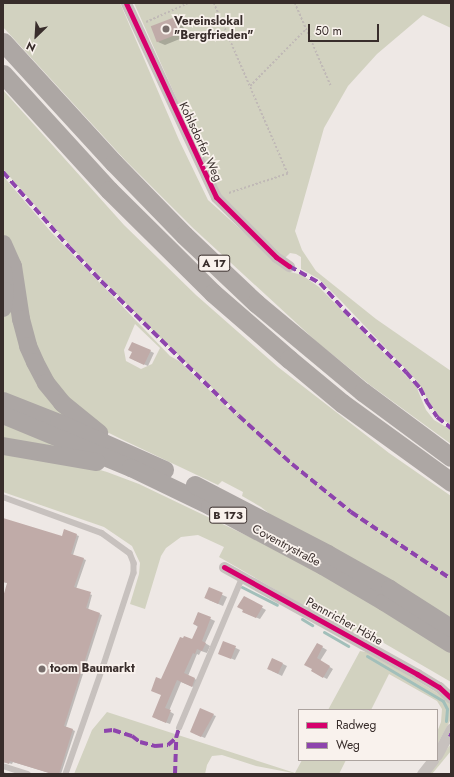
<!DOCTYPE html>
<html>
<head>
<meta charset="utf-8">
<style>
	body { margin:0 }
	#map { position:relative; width:454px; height:777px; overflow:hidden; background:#eee8e5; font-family:Jost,sans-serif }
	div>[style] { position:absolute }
	.green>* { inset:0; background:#d2d2c0 }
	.shadow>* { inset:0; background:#0003 }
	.stream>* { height:3px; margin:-1.5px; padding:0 1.5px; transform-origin:1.5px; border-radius:1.5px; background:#a2bfba }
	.building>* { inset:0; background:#c0aba8; transform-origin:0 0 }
	.path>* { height:1.5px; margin-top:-0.75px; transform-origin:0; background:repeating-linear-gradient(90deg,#c0b9b6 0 2px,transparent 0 4px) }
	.service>* { height:5.5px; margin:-2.75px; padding:0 2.75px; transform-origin:2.75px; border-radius:2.75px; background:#c7c1be }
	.minor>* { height:11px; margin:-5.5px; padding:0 5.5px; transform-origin:5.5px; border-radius:5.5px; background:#c7c1be }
	.trunk>* { height:18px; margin:-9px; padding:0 9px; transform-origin:9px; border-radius:9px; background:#aca6a4 }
	.motorway>* { height:19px; margin:-9.5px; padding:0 9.5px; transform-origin:9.5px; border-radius:9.5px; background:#ada7a4 }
	.quiet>* { height:4px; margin-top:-2px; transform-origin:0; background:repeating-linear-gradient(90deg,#8e44ad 0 8px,transparent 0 12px) }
	.cycleway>* { height:5px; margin:-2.5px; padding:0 2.5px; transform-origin:2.5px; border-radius:2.5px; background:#d6006c }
	.dots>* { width:11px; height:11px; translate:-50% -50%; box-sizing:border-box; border:2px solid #f9f2ed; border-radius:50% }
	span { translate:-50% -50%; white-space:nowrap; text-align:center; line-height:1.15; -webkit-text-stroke:3.5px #f9f2ed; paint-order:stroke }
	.shield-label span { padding:1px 3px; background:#f9f2ed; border:1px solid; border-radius:3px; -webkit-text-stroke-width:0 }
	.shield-label { font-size:11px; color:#382d2b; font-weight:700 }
	.poi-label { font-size:12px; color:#382d2b; font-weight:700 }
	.left { translate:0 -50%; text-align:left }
	.street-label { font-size:12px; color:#382d2b }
	.frame { position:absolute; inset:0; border:4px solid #382d2b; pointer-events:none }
	.legend { position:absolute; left:298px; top:709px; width:140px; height:52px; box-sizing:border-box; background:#f9f2ed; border:1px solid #aca39f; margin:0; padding:5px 7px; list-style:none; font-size:12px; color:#382d2b }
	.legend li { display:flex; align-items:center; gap:8px; height:20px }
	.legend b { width:20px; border:1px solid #aca39f }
	.north { position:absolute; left:16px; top:16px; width:40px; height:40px; -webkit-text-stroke:3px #f9f2ed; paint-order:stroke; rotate:205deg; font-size:11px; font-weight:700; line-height:16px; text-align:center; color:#382d2b }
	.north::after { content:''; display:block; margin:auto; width:14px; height:18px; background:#382d2b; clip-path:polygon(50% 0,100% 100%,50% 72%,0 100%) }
	.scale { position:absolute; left:308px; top:24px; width:71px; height:18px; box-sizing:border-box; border:2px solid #382d2b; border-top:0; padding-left:5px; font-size:12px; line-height:14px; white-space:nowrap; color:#382d2b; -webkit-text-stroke:3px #f9f2ed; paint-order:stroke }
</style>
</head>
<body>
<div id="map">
	<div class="green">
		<i style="clip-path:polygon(3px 3px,120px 3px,179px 140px,208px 200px,287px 271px,302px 275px,319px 287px,416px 386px,426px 410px,434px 420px,451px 430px,451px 444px,370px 385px,317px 342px,193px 228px,125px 160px,3px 27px)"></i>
		<i style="clip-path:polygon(134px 3px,451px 3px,451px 28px,423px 15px,377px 54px,348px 86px,324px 128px,295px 231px,302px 250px,316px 271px,376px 319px,451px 371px,451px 425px,436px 414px,417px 381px,342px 302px,319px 279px,301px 269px,301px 257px,296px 254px,290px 253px,285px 258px,220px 196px)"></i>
		<i style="clip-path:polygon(evenodd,3px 90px,124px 225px,196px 295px,278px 367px,389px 453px,451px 496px,451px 622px,276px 519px,261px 507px,242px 496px,243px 492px,222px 481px,218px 485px,121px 439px,97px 427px,76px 410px,39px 362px,3px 236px,3px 176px,51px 232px,170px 356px,179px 361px,234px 414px,237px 412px,143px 321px,78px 254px,3px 169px,3px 90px,135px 324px,160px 348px,152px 364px,141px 369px,126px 361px,124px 350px,135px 324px)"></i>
		<i style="clip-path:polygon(3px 253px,17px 320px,80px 424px,3px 397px,3px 319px,5px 313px)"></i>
		<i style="clip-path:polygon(3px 422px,92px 458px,3px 442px)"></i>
		<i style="clip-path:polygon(3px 450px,66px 460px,107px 472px,139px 484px,262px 543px,287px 552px,451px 652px,451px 682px,358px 628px,351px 633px,219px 557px,224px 547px,198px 535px,181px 537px,166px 548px,161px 556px,145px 609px,130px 604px,139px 574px,140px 563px,132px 546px,104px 527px,3px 492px)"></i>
		<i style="clip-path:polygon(360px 651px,366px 652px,406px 674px,444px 697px,450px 703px,451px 719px,437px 745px,437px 732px,441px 722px,442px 709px,437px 701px,389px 674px,371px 710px,328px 710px)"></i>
		<i style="clip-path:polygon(107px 712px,295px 773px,302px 760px,346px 760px,339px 774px,298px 774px,256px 766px,222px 755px,212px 756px,207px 765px,205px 774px,74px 774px,92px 730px)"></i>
		<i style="clip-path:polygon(451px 744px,451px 751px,432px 774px,426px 774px)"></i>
	</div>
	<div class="shadow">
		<i style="clip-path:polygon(175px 18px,181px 21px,187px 36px,165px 45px,158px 42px)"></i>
		<i style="clip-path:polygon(150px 351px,154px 353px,148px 366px,134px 360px)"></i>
		<i style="clip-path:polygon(3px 519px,63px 538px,65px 531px,79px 536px,73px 555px,86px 560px,76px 589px,92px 595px,88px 610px,102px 615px,66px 727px,75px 731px,61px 774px,53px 774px,13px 762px,12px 764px,5px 762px,3px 764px,3px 600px,8px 583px,3px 582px)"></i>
		<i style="clip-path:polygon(209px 589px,227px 597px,223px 606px,209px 600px)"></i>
		<i style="clip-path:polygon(244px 597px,266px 610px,260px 619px,248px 614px)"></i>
		<i style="clip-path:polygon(198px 613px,215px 621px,205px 643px,210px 646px,207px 653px,201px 651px,199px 655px,197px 654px,188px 676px,199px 681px,196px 688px,181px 682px,169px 711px,174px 714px,170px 724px,157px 719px,162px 695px,162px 680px,193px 641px,198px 627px,194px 624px)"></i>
		<i style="clip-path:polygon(223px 642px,240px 650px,235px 660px,223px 655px)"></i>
		<i style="clip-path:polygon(317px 644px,327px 650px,320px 661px,333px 669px,327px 679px,312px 671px)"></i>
		<i style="clip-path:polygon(273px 659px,287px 666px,282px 676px,272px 671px)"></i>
		<i style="clip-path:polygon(213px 715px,216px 716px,205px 738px,195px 734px)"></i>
		<i style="clip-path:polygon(3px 771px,6px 773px,9px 774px,3px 774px)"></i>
	</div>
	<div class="stream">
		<i style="left:242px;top:587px;width:39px;rotate:27deg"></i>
		<i style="left:302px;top:619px;width:12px;rotate:31deg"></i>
		<i style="left:324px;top:632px;width:28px;rotate:30deg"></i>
		<i style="left:367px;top:656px;width:88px;rotate:30.6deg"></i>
		<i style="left:443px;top:701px;width:9px;rotate:63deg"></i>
		<i style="left:447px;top:709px;width:12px;rotate:95deg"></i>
	</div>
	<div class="building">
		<i style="left:175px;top:17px;width:17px;height:26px;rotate:69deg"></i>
		<i style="clip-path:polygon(132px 342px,151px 350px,144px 365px,129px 358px,132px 352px,128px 350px)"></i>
		<i style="clip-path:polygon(3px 518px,62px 536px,64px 529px,77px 534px,71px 554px,84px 558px,74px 587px,91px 592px,86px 608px,100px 613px,64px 726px,73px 729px,59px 774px,52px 774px,10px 761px,9px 764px,3px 762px,3px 597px,7px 583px,3px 582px)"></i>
		<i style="left:209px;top:587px;width:15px;height:12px;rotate:23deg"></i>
		<i style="clip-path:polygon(244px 596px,263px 606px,256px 618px,242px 612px,243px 610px,237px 607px)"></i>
		<i style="clip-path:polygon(198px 612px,211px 617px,202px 641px,206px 643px,202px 651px,197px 649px,195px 654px,193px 653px,184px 673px,195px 678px,192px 687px,177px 680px,165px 708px,171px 710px,166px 723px,152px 717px,161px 695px,151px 691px,156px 677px,161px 679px,180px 637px,183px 638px,184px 636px,192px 639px,198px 626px,193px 624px)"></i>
		<i style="left:223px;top:641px;width:14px;height:14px;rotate:21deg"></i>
		<i style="clip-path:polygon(317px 643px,323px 646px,317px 658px,330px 666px,323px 678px,311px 671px,312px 669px,304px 665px)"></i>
		<i style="left:272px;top:658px;width:12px;height:12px;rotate:24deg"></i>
		<i style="clip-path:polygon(200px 708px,214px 714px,201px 737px,190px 732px)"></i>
	</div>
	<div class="path">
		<i style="left:214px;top:3px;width:186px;rotate:66.6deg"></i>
		<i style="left:288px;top:174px;width:64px;rotate:161.8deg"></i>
		<i style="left:295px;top:3px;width:90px;rotate:66.6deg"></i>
		<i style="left:146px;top:22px;width:46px;rotate:-24.3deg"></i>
		<i style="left:250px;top:86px;width:80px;rotate:-45.5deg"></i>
	</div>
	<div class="service">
		<i style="left:3px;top:497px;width:105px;rotate:20deg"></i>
		<i style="left:102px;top:533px;width:34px;rotate:36deg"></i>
		<i style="left:130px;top:553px;width:11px;rotate:68deg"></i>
		<i style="left:134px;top:563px;width:10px;rotate:90deg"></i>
		<i style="left:134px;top:573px;width:97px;rotate:108.1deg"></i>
		<i style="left:104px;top:665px;width:115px;rotate:109.2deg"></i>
		<i style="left:179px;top:728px;width:163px;rotate:-67.2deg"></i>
		<i style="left:3px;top:766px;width:26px;rotate:18deg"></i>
	</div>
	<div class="minor">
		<i style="left:126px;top:3px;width:214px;rotate:65.1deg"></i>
		<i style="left:216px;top:197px;width:85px;rotate:45deg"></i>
		<i style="left:276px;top:257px;width:16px;rotate:35deg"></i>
		<i style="left:224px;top:567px;width:221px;rotate:29deg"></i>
		<i style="left:417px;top:674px;width:26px;rotate:31deg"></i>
		<i style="left:439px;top:687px;width:16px;rotate:43deg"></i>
		<i style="left:437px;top:755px;width:30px;rotate:-62deg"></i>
		<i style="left:422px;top:774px;width:18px;rotate:-52deg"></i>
	</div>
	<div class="trunk">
		<i style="left:3px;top:244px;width:24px;rotate:66deg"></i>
		<i style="left:13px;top:266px;width:54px;rotate:81.4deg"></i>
		<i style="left:21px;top:319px;width:28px;rotate:75deg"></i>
		<i style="left:28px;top:346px;width:17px;rotate:66deg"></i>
		<i style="left:35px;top:362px;width:24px;rotate:62deg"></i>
		<i style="left:46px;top:383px;width:26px;rotate:51deg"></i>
		<i style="left:62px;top:403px;width:48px;rotate:39deg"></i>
		<i style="left:3px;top:272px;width:19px;rotate:84deg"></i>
		<i style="left:5px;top:291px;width:17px;rotate:97deg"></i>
		<i style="left:3px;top:401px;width:60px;rotate:21.4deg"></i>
		<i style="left:59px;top:423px;width:116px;rotate:23.9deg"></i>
		<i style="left:3px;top:415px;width:139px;rotate:22.5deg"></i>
		<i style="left:131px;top:468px;width:88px;rotate:25.7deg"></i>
		<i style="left:210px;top:506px;width:128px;rotate:28deg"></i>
		<i style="left:323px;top:566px;width:71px;rotate:30.5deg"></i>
		<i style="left:384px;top:602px;width:79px;rotate:32.1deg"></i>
		<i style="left:3px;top:446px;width:95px;rotate:9.7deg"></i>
		<i style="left:195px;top:485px;width:150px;rotate:27.4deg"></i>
		<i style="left:328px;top:554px;width:71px;rotate:29.4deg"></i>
		<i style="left:390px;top:589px;width:72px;rotate:32.6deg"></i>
	</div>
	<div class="motorway">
		<i style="left:3px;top:42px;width:164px;rotate:47.5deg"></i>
		<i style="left:114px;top:163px;width:100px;rotate:45.8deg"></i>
		<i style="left:184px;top:235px;width:99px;rotate:43.4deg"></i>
		<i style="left:256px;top:303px;width:139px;rotate:39.8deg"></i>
		<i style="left:363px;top:392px;width:109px;rotate:36.5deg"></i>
		<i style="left:3px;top:74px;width:157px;rotate:47.6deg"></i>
		<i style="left:109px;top:190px;width:146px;rotate:44.7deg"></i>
		<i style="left:213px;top:293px;width:101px;rotate:41deg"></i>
		<i style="left:289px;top:359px;width:69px;rotate:39.7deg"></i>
		<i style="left:342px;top:403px;width:135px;rotate:35.9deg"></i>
	</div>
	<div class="quiet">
		<i style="left:3px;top:172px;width:100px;rotate:48.7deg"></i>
		<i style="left:69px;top:247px;width:47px;rotate:46.7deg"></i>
		<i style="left:101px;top:281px;width:193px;rotate:44.4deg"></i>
		<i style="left:239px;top:416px;width:72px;rotate:42.2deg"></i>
		<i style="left:292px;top:464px;width:76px;rotate:39.1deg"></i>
		<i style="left:351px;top:512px;width:120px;rotate:33.8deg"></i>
		<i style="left:289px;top:266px;width:35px;rotate:29deg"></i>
		<i style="left:320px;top:283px;width:36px;rotate:48deg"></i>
		<i style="left:344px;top:310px;width:88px;rotate:45deg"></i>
		<i style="left:406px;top:372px;width:21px;rotate:49deg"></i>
		<i style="left:420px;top:388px;width:16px;rotate:63deg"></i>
		<i style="left:427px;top:402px;width:18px;rotate:56deg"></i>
		<i style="left:437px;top:417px;width:18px;rotate:38deg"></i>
		<i style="left:104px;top:731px;width:9px;rotate:-6deg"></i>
		<i style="left:113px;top:730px;width:20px;rotate:18deg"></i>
		<i style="left:132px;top:736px;width:10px;rotate:37deg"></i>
		<i style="left:140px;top:742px;width:16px;rotate:15deg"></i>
		<i style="left:155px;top:746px;width:13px;rotate:-4deg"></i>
		<i style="left:168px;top:745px;width:11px;rotate:-41deg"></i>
		<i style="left:449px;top:734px;width:2px;rotate:27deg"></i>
		<i style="left:175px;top:774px;width:36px;rotate:-88deg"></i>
		<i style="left:176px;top:738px;width:10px;rotate:-73deg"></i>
	</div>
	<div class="cycleway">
		<i style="left:126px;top:3px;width:214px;rotate:65.1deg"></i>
		<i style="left:216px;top:197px;width:85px;rotate:45deg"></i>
		<i style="left:276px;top:257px;width:16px;rotate:35deg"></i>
		<i style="left:224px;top:567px;width:221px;rotate:29deg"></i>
		<i style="left:417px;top:674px;width:26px;rotate:31deg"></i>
		<i style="left:439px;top:687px;width:16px;rotate:43deg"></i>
	</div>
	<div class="dots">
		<i style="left:166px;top:29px;background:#786e6c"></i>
		<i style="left:42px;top:669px;background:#786e6c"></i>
	</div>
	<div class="shield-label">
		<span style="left:214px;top:263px">A 17</span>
		<span style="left:228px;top:515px">B 173</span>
	</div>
	<div class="poi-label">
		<span class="left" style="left:174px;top:29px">Vereinslokal<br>"Bergfrieden"</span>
		<span class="left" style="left:50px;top:669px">toom Baumarkt</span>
	</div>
	<div class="street-label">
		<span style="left:200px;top:142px;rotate:65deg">Kohlsdorfer Weg</span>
		<span style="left:286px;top:546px;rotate:28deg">Coventrystraße</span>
		<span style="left:344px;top:622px;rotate:29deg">Pennricher Höhe</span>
	</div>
	<div class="frame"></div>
	<ul class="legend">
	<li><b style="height:5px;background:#d6006c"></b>Radweg</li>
	<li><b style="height:5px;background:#8e44ad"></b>Weg</li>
	</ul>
	<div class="north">N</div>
	<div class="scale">50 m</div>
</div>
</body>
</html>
